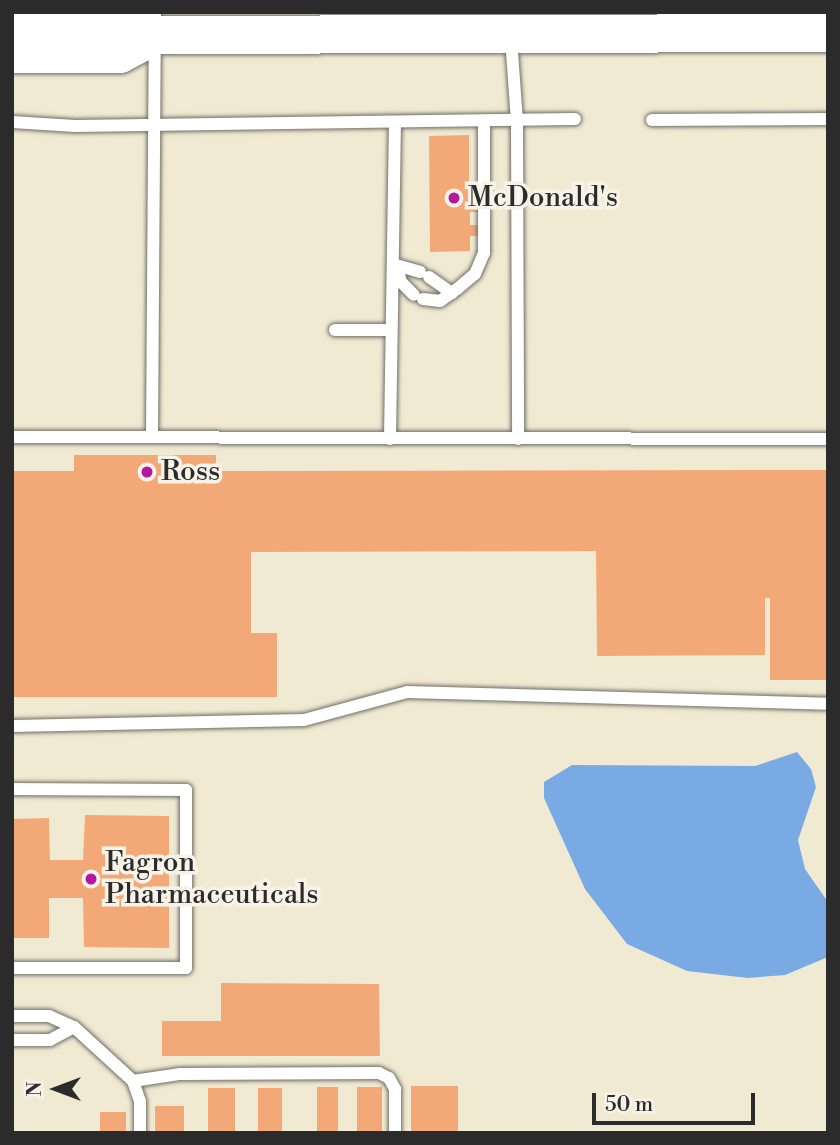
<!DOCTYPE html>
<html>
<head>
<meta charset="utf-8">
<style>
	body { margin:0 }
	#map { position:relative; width:840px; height:1145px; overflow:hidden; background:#f1ead3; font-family:"Libre Bodoni",serif }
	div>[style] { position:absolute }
	.water>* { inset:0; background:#7aaae4 }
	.building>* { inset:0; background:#f3a977; transform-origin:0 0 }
	.roads { filter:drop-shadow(0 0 2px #706e66) drop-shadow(0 0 2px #706e66) }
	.service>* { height:12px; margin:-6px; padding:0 6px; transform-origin:6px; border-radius:6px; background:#fff }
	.primary>* { height:38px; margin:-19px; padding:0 19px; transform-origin:19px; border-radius:19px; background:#fff }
	.dots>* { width:19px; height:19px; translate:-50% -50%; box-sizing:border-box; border:4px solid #f7f3e8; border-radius:50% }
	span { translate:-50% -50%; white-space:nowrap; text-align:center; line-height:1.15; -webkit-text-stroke:7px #f7f3e8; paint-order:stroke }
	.poi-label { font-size:28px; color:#2b2b2b }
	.left { translate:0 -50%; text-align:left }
	.frame { position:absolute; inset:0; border:14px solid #2b2b2b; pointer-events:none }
	.north { position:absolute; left:21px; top:1054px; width:70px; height:70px; -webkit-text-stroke:5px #f7f3e8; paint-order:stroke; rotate:270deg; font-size:19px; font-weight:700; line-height:28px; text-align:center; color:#2b2b2b }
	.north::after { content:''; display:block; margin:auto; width:24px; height:32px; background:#2b2b2b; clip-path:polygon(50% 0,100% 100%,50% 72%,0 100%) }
	.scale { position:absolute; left:592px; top:1093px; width:163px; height:32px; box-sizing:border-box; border:4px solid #2b2b2b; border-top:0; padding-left:9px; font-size:21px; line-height:24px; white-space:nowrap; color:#2b2b2b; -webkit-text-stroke:5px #f7f3e8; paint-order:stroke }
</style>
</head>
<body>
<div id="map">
	<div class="water">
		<i style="clip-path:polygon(797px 752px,811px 769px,816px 787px,798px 840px,805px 869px,828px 902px,828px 957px,785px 975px,748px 978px,687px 971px,627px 944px,585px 889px,544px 798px,544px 782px,572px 765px,755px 766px)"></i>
	</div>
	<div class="building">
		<i style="clip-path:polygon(469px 135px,469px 184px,479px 184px,479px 212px,470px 212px,470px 225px,481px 225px,481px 236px,470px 236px,470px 251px,430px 252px,429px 136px)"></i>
		<i style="clip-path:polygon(74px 455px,216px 455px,216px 471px,828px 470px,828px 680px,770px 680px,770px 598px,765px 598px,765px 655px,597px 656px,596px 551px,251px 552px,251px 633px,277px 633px,277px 697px,12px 697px,12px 471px,74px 471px)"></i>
		<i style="clip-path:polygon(85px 815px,169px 816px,169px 948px,84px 947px,83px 898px,49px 898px,49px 938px,12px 938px,12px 819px,49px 818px,50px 860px,83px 860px)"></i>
		<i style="clip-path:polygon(221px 983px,379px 984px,380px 1056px,162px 1056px,162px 1021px,221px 1021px)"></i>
		<i style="left:458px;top:1086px;width:47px;height:47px;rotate:90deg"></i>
		<i style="left:317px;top:1087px;width:21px;height:46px"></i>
		<i style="left:357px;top:1087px;width:25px;height:46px"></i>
		<i style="left:208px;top:1088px;width:27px;height:45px"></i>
		<i style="left:258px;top:1088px;width:24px;height:45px"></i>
		<i style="left:155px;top:1106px;width:29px;height:27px"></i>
		<i style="left:100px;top:1112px;width:26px;height:21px"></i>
	</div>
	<div class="roads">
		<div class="service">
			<i style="left:511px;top:38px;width:83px;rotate:85.9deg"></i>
			<i style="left:517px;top:121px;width:318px;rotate:89.8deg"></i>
			<i style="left:652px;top:120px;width:176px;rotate:-0.3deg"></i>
			<i style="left:12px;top:122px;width:63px;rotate:3.6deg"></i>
			<i style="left:75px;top:126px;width:500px;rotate:-0.8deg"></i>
			<i style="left:396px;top:265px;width:25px;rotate:16deg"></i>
			<i style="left:397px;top:266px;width:16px;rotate:76deg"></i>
			<i style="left:401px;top:282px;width:18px;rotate:45deg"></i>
			<i style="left:429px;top:277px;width:28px;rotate:35deg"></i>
			<i style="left:423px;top:299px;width:17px;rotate:7deg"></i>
			<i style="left:440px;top:301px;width:21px;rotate:-35deg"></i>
			<i style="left:457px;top:289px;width:23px;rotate:-40deg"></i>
			<i style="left:475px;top:274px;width:23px;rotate:-67deg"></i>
			<i style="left:484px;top:253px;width:132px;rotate:-90deg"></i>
			<i style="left:335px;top:330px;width:56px"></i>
			<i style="left:12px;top:437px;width:816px;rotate:0.14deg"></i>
			<i style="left:152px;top:437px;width:425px;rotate:-89.6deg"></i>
			<i style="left:390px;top:439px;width:317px;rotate:-89.1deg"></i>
			<i style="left:12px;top:726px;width:292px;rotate:-1.2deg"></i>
			<i style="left:304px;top:720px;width:107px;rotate:-15.2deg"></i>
			<i style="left:407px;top:692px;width:421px;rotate:1.6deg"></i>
			<i style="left:12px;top:789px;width:174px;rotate:0.3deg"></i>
			<i style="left:186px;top:790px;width:178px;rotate:90deg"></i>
			<i style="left:186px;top:968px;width:174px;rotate:180deg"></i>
			<i style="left:12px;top:1016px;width:37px"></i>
			<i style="left:49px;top:1016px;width:27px;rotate:24deg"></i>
			<i style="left:74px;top:1027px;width:80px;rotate:42.5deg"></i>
			<i style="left:133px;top:1081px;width:21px;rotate:71deg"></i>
			<i style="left:140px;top:1101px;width:32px;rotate:90deg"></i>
			<i style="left:12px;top:1040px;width:38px"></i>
			<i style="left:50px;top:1040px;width:27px;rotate:-28deg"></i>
			<i style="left:133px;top:1081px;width:48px;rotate:-8.5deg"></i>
			<i style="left:180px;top:1074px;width:199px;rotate:-0.3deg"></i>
			<i style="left:379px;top:1073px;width:11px;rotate:27deg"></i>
			<i style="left:389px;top:1078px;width:13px;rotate:61deg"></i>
			<i style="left:395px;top:1089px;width:44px;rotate:90deg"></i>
		</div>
		<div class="primary">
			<i style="left:12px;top:16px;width:109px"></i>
			<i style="left:121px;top:16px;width:39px;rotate:29deg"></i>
			<i style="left:12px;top:54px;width:108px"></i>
			<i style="left:120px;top:54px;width:40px;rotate:-28deg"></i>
			<i style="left:155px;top:35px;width:673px;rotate:-0.17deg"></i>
		</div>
	</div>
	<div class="dots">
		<i style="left:454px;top:198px;background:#b5179e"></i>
		<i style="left:147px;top:472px;background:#b5179e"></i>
		<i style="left:91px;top:879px;background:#b5179e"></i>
	</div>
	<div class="poi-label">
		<span class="left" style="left:468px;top:198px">McDonald's</span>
		<span class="left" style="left:161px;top:472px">Ross</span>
		<span class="left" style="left:105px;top:879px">Fagron<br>Pharmaceuticals</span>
	</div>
	<div class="frame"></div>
	<div class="north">N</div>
	<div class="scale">50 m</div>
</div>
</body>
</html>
